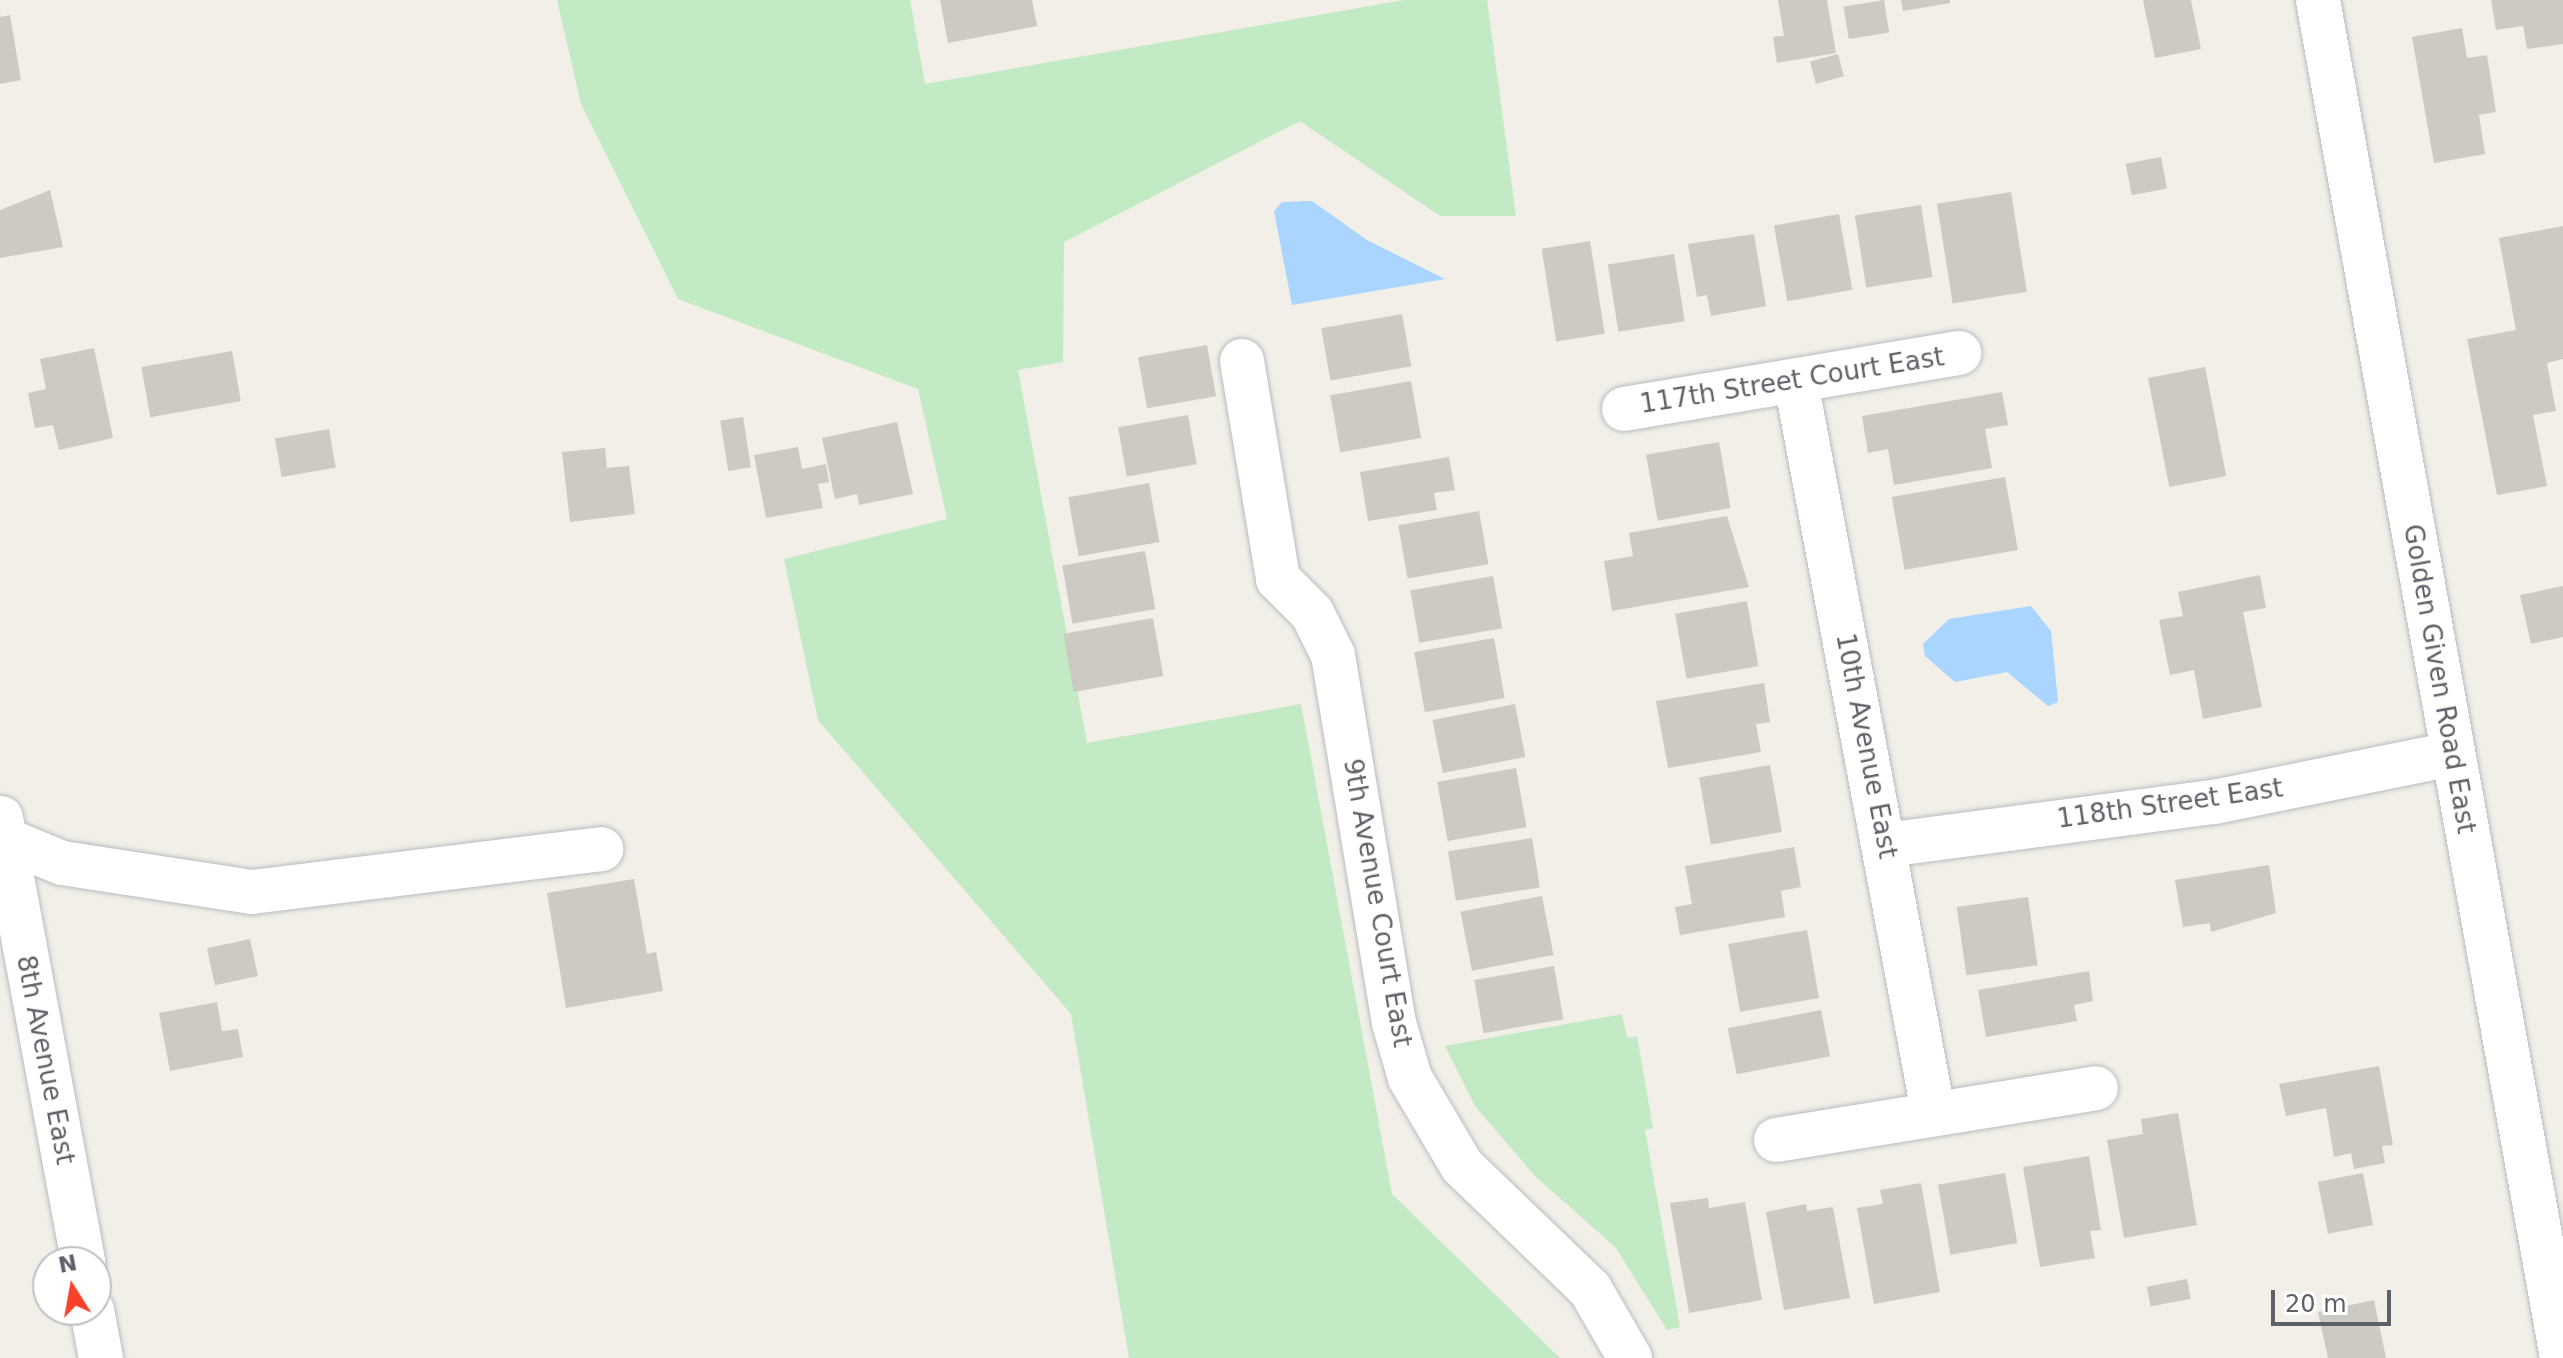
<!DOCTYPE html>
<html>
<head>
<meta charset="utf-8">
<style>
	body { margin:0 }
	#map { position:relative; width:2563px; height:1358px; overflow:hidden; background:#f1efe7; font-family:"DejaVu Sans",sans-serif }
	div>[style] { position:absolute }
	.green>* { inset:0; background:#c2eac4 }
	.water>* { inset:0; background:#a9d5ff }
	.building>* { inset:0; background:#cccac3; transform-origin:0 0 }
	.roads { filter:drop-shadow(0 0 2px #b9bcc1) drop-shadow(0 0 2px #b9bcc1) }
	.minor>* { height:44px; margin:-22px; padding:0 22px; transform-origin:22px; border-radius:22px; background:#fff }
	span { translate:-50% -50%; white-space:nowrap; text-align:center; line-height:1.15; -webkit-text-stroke:7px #fff; paint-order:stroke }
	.street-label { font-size:26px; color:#5e6268 }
	.north { position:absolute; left:32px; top:1246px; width:80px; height:80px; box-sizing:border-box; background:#fff; border:2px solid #bfc0c3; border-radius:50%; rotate:349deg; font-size:22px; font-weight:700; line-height:32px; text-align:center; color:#5e6268 }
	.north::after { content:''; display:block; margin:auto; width:28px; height:36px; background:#f64228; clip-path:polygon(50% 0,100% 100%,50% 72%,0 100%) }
	.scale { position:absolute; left:2271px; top:1290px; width:120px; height:36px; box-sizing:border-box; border:4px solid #5e6268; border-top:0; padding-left:10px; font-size:24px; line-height:28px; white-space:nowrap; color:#5e6268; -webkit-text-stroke:6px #fff; paint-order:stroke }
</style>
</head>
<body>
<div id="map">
	<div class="green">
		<i style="clip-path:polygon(557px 0,910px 0,925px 84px,1404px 0,1487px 0,1516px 216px,1440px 216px,1300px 121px,1064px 242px,1063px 362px,1018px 370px,1087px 743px,1301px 704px,1392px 1194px,1560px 1358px,1129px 1358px,1071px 1014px,818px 720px,784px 559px,947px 519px,918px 389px,678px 299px,581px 104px)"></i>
		<i style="clip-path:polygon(1622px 1014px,1627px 1038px,1637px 1036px,1653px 1128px,1645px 1130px,1680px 1327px,1667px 1330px,1616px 1248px,1535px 1176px,1475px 1106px,1445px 1046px)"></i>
	</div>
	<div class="water">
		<i style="clip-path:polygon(1312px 201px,1367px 240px,1445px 279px,1292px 305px,1274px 211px,1282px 202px)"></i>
		<i style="clip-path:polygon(2031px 606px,2051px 631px,2058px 702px,2048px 706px,2007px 672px,1955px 682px,1925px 656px,1923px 644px,1949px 619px)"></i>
	</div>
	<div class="building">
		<i style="clip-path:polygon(940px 0,1032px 0,1037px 26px,948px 43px)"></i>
		<i style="clip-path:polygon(1778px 0,1827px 0,1836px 53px,1777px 63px,1773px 37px,1784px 36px)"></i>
		<i style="left:1884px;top:0;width:33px;height:41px;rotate:81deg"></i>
		<i style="clip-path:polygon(1901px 0,1950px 0,1950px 3px,1903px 11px)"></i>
		<i style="clip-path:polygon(2143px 0,2191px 0,2201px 49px,2155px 58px)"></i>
		<i style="clip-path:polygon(2491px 0,2563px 0,2563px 44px,2527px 49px,2523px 26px,2496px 30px)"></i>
		<i style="clip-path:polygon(10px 15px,21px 80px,0 84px,0 17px)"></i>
		<i style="clip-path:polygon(2462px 28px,2467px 58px,2487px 55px,2496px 112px,2479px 115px,2485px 154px,2434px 163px,2412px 37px)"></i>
		<i style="left:1838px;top:54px;width:23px;height:29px;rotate:75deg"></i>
		<i style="left:2161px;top:157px;width:32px;height:36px;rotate:79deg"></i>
		<i style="clip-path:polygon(50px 190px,63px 247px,0 258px,0 210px)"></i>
		<i style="left:2011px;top:192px;width:101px;height:75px;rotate:81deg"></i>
		<i style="left:1921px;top:205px;width:73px;height:67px;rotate:81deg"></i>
		<i style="left:1839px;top:214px;width:77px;height:66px;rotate:80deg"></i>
		<i style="clip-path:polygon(2563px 226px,2563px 359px,2547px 363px,2556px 411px,2533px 415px,2547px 486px,2497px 495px,2467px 339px,2516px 330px,2499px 238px)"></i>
		<i style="clip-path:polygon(1754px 234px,1766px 306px,1711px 316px,1707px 295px,1697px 297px,1688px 244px)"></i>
		<i style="left:1590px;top:241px;width:94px;height:49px;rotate:81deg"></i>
		<i style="left:1674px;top:254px;width:68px;height:67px;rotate:81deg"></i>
		<i style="left:1402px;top:314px;width:53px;height:82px;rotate:80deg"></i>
		<i style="left:1207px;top:345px;width:52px;height:70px;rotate:80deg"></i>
		<i style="clip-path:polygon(94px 348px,113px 438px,59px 450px,53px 425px,35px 428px,28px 393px,46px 389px,40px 359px)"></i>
		<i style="left:232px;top:351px;width:51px;height:92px;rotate:80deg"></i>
		<i style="left:2205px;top:367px;width:111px;height:58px;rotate:79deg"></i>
		<i style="left:1411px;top:381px;width:58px;height:82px;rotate:80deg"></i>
		<i style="clip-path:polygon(2002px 392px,2008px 425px,1985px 429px,1992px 468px,1894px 485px,1888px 449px,1868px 453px,1862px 416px)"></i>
		<i style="left:1188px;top:415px;width:50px;height:71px;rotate:80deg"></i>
		<i style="left:743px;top:417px;width:51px;height:23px;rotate:81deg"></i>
		<i style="clip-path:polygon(897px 422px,913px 494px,859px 505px,857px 494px,835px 499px,822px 438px)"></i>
		<i style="left:329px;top:429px;width:39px;height:55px;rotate:80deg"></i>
		<i style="left:1719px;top:442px;width:67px;height:74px;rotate:80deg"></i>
		<i style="clip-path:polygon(798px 447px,802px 469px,826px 464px,829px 482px,818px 484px,823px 508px,766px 518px,754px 455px)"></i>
		<i style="clip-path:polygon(605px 448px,607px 468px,629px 466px,635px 514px,570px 522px,562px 452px)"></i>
		<i style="clip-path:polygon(1449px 457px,1455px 490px,1434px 493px,1437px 510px,1368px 521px,1360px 472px)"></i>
		<i style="left:2005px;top:477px;width:74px;height:115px;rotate:80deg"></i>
		<i style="left:1149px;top:483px;width:60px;height:82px;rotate:80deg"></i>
		<i style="left:1479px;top:511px;width:54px;height:82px;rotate:80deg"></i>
		<i style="clip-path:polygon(1727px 516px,1749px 587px,1612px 611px,1604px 561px,1633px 556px,1629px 533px)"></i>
		<i style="left:1145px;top:551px;width:59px;height:84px;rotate:80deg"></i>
		<i style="clip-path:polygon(2260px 575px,2266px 608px,2243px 612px,2262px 707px,2203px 719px,2194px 670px,2170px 675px,2159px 620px,2183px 616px,2178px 592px)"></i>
		<i style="left:1493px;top:576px;width:53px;height:84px;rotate:80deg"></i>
		<i style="clip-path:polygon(2563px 586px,2563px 637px,2531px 644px,2520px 595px)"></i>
		<i style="left:1747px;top:601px;width:66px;height:73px;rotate:80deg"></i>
		<i style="left:1153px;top:618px;width:59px;height:91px;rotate:80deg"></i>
		<i style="left:1494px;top:638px;width:61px;height:81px;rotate:80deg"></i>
		<i style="clip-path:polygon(1764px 683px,1770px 722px,1756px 724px,1761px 752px,1668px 768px,1656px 701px)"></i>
		<i style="left:1515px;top:704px;width:54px;height:84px;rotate:79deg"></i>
		<i style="left:1770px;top:765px;width:68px;height:72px;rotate:80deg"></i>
		<i style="left:1516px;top:768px;width:60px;height:80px;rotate:80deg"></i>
		<i style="left:1532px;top:838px;width:50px;height:85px;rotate:81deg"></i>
		<i style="clip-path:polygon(1794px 847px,1801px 887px,1781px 891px,1785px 917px,1680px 935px,1675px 907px,1692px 904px,1685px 866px)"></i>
		<i style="clip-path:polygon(2269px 865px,2276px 913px,2211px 932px,2210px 923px,2183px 927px,2175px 880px)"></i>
		<i style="clip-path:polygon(634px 879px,647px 954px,656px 952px,663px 991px,566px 1008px,547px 893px)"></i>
		<i style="left:1542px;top:896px;width:60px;height:83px;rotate:79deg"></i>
		<i style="left:2028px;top:897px;width:69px;height:72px;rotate:82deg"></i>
		<i style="left:1807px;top:930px;width:69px;height:80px;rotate:80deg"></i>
		<i style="left:250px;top:939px;width:38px;height:44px;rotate:78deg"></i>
		<i style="left:1554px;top:966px;width:54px;height:81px;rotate:80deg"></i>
		<i style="clip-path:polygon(2089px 971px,2093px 1001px,2074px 1005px,2077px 1021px,1986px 1037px,1978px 990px)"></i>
		<i style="clip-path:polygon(217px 1002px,222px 1031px,238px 1029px,243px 1057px,170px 1071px,159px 1013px)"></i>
		<i style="left:1821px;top:1010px;width:47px;height:95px;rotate:79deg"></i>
		<i style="clip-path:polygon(2379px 1066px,2393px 1145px,2382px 1146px,2385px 1163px,2354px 1169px,2351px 1153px,2334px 1157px,2326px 1108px,2286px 1116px,2279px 1084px)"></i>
		<i style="clip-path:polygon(2178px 1113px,2197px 1225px,2124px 1238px,2107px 1140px,2143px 1134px,2141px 1119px)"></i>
		<i style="clip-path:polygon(2089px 1156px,2101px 1230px,2090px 1231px,2095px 1258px,2040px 1267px,2023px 1167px)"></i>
		<i style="left:2005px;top:1173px;width:71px;height:68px;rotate:80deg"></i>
		<i style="left:2363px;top:1173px;width:53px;height:46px;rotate:79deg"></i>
		<i style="clip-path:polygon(1921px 1183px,1940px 1292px,1874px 1304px,1857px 1208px,1883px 1204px,1880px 1190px)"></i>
		<i style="clip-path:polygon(1708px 1198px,1709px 1208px,1745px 1202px,1762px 1300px,1689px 1313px,1670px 1203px)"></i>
		<i style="clip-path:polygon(1806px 1204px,1807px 1211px,1833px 1207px,1850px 1298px,1784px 1310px,1766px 1212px)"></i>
		<i style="left:2187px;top:1279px;width:20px;height:41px;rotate:79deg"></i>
		<i style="clip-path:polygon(2374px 1300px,2386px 1358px,2328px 1358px,2318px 1312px)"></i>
	</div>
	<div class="roads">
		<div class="minor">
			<i style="left:2318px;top:0;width:1380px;rotate:79.81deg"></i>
			<i style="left:1242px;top:361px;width:221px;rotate:80.6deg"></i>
			<i style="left:1278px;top:579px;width:48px;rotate:45deg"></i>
			<i style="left:1312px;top:613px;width:47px;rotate:63.4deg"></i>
			<i style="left:1333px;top:655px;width:373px;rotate:80.6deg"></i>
			<i style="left:1394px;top:1023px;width:57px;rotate:73.8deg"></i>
			<i style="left:1410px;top:1078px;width:102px;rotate:59.4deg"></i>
			<i style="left:1462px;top:1166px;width:178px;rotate:43.9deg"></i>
			<i style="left:1590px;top:1289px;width:80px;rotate:59.9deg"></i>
			<i style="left:1796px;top:382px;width:742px;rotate:79.36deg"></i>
			<i style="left:1624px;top:409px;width:340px;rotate:-9.5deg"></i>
			<i style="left:1px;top:818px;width:452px;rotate:79.5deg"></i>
			<i style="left:4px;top:839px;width:63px;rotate:22.5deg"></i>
			<i style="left:62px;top:863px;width:192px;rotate:8.7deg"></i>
			<i style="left:252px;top:892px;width:352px;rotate:-7deg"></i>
			<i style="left:1886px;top:845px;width:331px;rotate:-7.5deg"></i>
			<i style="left:2214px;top:802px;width:244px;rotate:-11.4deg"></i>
			<i style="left:1776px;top:1140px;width:324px;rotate:-9.2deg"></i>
			<i style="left:92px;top:1310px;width:49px;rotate:79.4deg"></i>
		</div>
	</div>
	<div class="street-label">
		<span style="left:1792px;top:381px;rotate:-9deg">117th Street Court East</span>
		<span style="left:2439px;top:679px;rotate:80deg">Golden Given Road East</span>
		<span style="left:1866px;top:746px;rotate:79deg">10th Avenue East</span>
		<span style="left:2170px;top:804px;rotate:-8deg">118th Street East</span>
		<span style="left:1377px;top:903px;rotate:80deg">9th Avenue Court East</span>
		<span style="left:45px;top:1060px;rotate:79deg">8th Avenue East</span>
	</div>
	<div class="north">N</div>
	<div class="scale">20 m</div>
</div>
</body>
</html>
